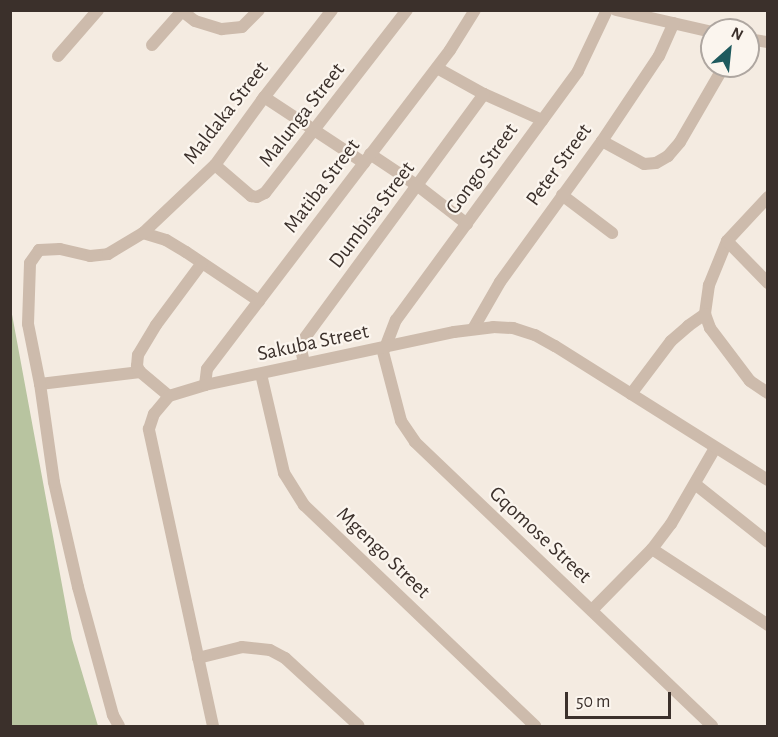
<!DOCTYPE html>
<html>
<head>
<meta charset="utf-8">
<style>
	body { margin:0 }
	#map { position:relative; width:778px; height:737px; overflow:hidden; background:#f4ebe1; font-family:"Alegreya Sans",sans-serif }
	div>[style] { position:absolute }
	.green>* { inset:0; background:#b8c4a0 }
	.street>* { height:12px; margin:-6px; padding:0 6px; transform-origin:6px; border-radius:6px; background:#cdbbac }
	span { translate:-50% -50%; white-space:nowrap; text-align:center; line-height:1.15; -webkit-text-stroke:4.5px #fbf5ee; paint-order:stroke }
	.street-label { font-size:21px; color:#3b302b }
	.frame { position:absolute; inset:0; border:12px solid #3b302b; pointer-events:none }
	.north { position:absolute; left:700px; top:18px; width:60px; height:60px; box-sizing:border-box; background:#fbf5ee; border:2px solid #aea6a0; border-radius:50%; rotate:27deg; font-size:16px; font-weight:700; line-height:24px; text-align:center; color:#3b302b }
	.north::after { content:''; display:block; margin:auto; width:21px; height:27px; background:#1f5a5e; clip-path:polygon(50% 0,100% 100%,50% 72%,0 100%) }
	.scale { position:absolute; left:565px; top:692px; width:106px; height:27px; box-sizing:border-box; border:3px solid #3b302b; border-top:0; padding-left:8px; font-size:18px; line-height:21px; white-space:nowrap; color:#3b302b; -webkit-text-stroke:4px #fbf5ee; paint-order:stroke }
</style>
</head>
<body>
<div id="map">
	<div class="green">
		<i style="clip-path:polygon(11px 309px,72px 639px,98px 726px,11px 726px)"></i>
	</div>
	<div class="street">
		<i style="left:616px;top:10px;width:98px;rotate:12.9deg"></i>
		<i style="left:182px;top:11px;width:16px;rotate:38deg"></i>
		<i style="left:195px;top:21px;width:28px;rotate:17deg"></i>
		<i style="left:222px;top:29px;width:20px;rotate:-6deg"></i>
		<i style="left:242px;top:27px;width:24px;rotate:-45deg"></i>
		<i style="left:748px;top:39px;width:20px;rotate:9deg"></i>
		<i style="left:152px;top:45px;width:47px;rotate:-48.5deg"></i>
		<i style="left:58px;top:56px;width:61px;rotate:-49deg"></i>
		<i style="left:437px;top:68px;width:54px;rotate:29deg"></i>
		<i style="left:484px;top:94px;width:64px;rotate:24.1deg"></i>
		<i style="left:264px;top:97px;width:120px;rotate:33.4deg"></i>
		<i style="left:602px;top:141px;width:48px;rotate:28.7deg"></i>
		<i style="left:644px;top:164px;width:12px;rotate:-5deg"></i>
		<i style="left:656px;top:163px;width:14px;rotate:-30deg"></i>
		<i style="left:668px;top:156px;width:18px;rotate:-49deg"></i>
		<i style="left:680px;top:142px;width:88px;rotate:-59.9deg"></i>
		<i style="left:370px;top:154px;width:58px;rotate:33.7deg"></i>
		<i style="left:418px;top:186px;width:62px;rotate:37.8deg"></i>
		<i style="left:215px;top:165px;width:48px;rotate:40.7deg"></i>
		<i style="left:251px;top:196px;width:6px;rotate:9deg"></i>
		<i style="left:257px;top:197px;width:9px;rotate:-27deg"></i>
		<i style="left:265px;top:193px;width:232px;rotate:-52.2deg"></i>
		<i style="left:562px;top:195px;width:63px;rotate:37.2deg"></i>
		<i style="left:768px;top:197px;width:60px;rotate:133deg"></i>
		<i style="left:727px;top:241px;width:48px;rotate:112.2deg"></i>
		<i style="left:709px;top:285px;width:29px;rotate:98deg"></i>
		<i style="left:705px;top:314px;width:15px;rotate:70deg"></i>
		<i style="left:710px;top:328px;width:66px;rotate:53deg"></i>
		<i style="left:750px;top:381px;width:22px;rotate:34deg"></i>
		<i style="left:143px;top:233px;width:24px;rotate:17deg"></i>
		<i style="left:166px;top:240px;width:23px;rotate:31deg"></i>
		<i style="left:186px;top:252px;width:88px;rotate:33.9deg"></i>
		<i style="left:727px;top:241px;width:59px;rotate:45.7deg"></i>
		<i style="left:473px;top:329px;width:54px;rotate:-60.1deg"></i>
		<i style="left:500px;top:282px;width:174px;rotate:-54.1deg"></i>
		<i style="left:602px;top:141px;width:102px;rotate:-56.2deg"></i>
		<i style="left:659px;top:56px;width:36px;rotate:-66deg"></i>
		<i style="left:382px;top:348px;width:75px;rotate:75.4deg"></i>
		<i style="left:401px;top:421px;width:25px;rotate:56deg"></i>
		<i style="left:415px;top:442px;width:411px;rotate:43.7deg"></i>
		<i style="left:385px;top:348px;width:30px;rotate:-69deg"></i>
		<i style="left:396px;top:320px;width:308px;rotate:-53.8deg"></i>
		<i style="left:578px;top:71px;width:68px;rotate:-64.6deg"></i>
		<i style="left:304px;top:363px;width:14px;rotate:-102deg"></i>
		<i style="left:301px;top:349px;width:10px;rotate:-73deg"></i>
		<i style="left:304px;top:339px;width:304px;rotate:-53.7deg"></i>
		<i style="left:261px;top:374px;width:102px;rotate:76.9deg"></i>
		<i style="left:284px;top:473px;width:38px;rotate:58deg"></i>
		<i style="left:304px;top:505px;width:320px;rotate:43.7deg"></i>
		<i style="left:40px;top:384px;width:101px;rotate:-6.8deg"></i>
		<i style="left:205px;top:385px;width:16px;rotate:-83deg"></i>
		<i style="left:207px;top:369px;width:401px;rotate:-52.7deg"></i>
		<i style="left:450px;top:50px;width:47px;rotate:-58deg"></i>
		<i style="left:631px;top:394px;width:66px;rotate:-53deg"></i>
		<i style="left:671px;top:341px;width:23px;rotate:-41deg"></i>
		<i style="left:688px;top:326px;width:21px;rotate:-35deg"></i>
		<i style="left:169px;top:396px;width:38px;rotate:-140deg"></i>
		<i style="left:140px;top:372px;width:7px;rotate:-117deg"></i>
		<i style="left:137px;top:366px;width:11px;rotate:-85deg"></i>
		<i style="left:138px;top:355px;width:35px;rotate:-59deg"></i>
		<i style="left:156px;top:325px;width:77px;rotate:-53.4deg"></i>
		<i style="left:695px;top:484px;width:93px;rotate:38.5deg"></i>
		<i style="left:652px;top:549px;width:139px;rotate:33.2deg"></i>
		<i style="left:592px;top:610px;width:86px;rotate:-45.5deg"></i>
		<i style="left:652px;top:549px;width:31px;rotate:-53deg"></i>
		<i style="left:671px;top:524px;width:88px;rotate:-59.9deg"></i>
		<i style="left:198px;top:658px;width:45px;rotate:-14deg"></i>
		<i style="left:242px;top:647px;width:28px;rotate:6deg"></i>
		<i style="left:270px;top:650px;width:17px;rotate:28deg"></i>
		<i style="left:285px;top:658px;width:100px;rotate:42.6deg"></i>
		<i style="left:119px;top:726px;width:13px;rotate:-119deg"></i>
		<i style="left:113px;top:715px;width:133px;rotate:-105.3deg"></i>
		<i style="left:78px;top:587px;width:108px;rotate:-102.9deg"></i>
		<i style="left:54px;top:482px;width:99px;rotate:-98.1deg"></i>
		<i style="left:40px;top:384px;width:61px;rotate:-101.3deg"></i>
		<i style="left:28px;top:324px;width:61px;rotate:-88.1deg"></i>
		<i style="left:30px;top:263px;width:16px;rotate:-55deg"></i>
		<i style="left:39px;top:250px;width:21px;rotate:-3deg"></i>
		<i style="left:60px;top:249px;width:31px;rotate:13deg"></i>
		<i style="left:90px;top:256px;width:18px;rotate:-6deg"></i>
		<i style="left:108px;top:254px;width:41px;rotate:-31deg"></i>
		<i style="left:143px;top:233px;width:99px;rotate:-43.4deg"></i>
		<i style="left:215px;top:165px;width:80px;rotate:-54.1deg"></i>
		<i style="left:262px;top:100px;width:114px;rotate:-52.1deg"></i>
		<i style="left:213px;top:726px;width:304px;rotate:-102.2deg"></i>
		<i style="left:149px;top:429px;width:16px;rotate:-72deg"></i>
		<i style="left:154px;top:414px;width:23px;rotate:-50deg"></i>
		<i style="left:169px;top:396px;width:38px;rotate:-17deg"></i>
		<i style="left:205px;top:385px;width:255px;rotate:-12deg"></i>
		<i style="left:454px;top:332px;width:39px;rotate:-7deg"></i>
		<i style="left:493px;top:327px;width:20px;rotate:3deg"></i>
		<i style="left:513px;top:328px;width:23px;rotate:18deg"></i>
		<i style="left:535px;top:335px;width:23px;rotate:29deg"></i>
		<i style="left:555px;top:346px;width:252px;rotate:32.2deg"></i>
	</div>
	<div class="street-label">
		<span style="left:226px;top:113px;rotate:-52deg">Maldaka Street</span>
		<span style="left:302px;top:115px;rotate:-52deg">Malunga Street</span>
		<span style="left:559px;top:165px;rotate:-54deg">Peter Street</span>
		<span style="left:482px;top:169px;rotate:-54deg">Gongo Street</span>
		<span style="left:322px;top:186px;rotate:-53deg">Matiba Street</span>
		<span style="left:372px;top:215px;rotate:-53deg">Dumbisa Street</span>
		<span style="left:313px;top:343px;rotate:-12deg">Sakuba Street</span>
		<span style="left:540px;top:535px;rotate:43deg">Gqomose Street</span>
		<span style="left:383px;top:553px;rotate:44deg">Mgengo Street</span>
	</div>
	<div class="frame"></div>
	<div class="north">N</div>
	<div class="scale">50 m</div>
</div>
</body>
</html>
